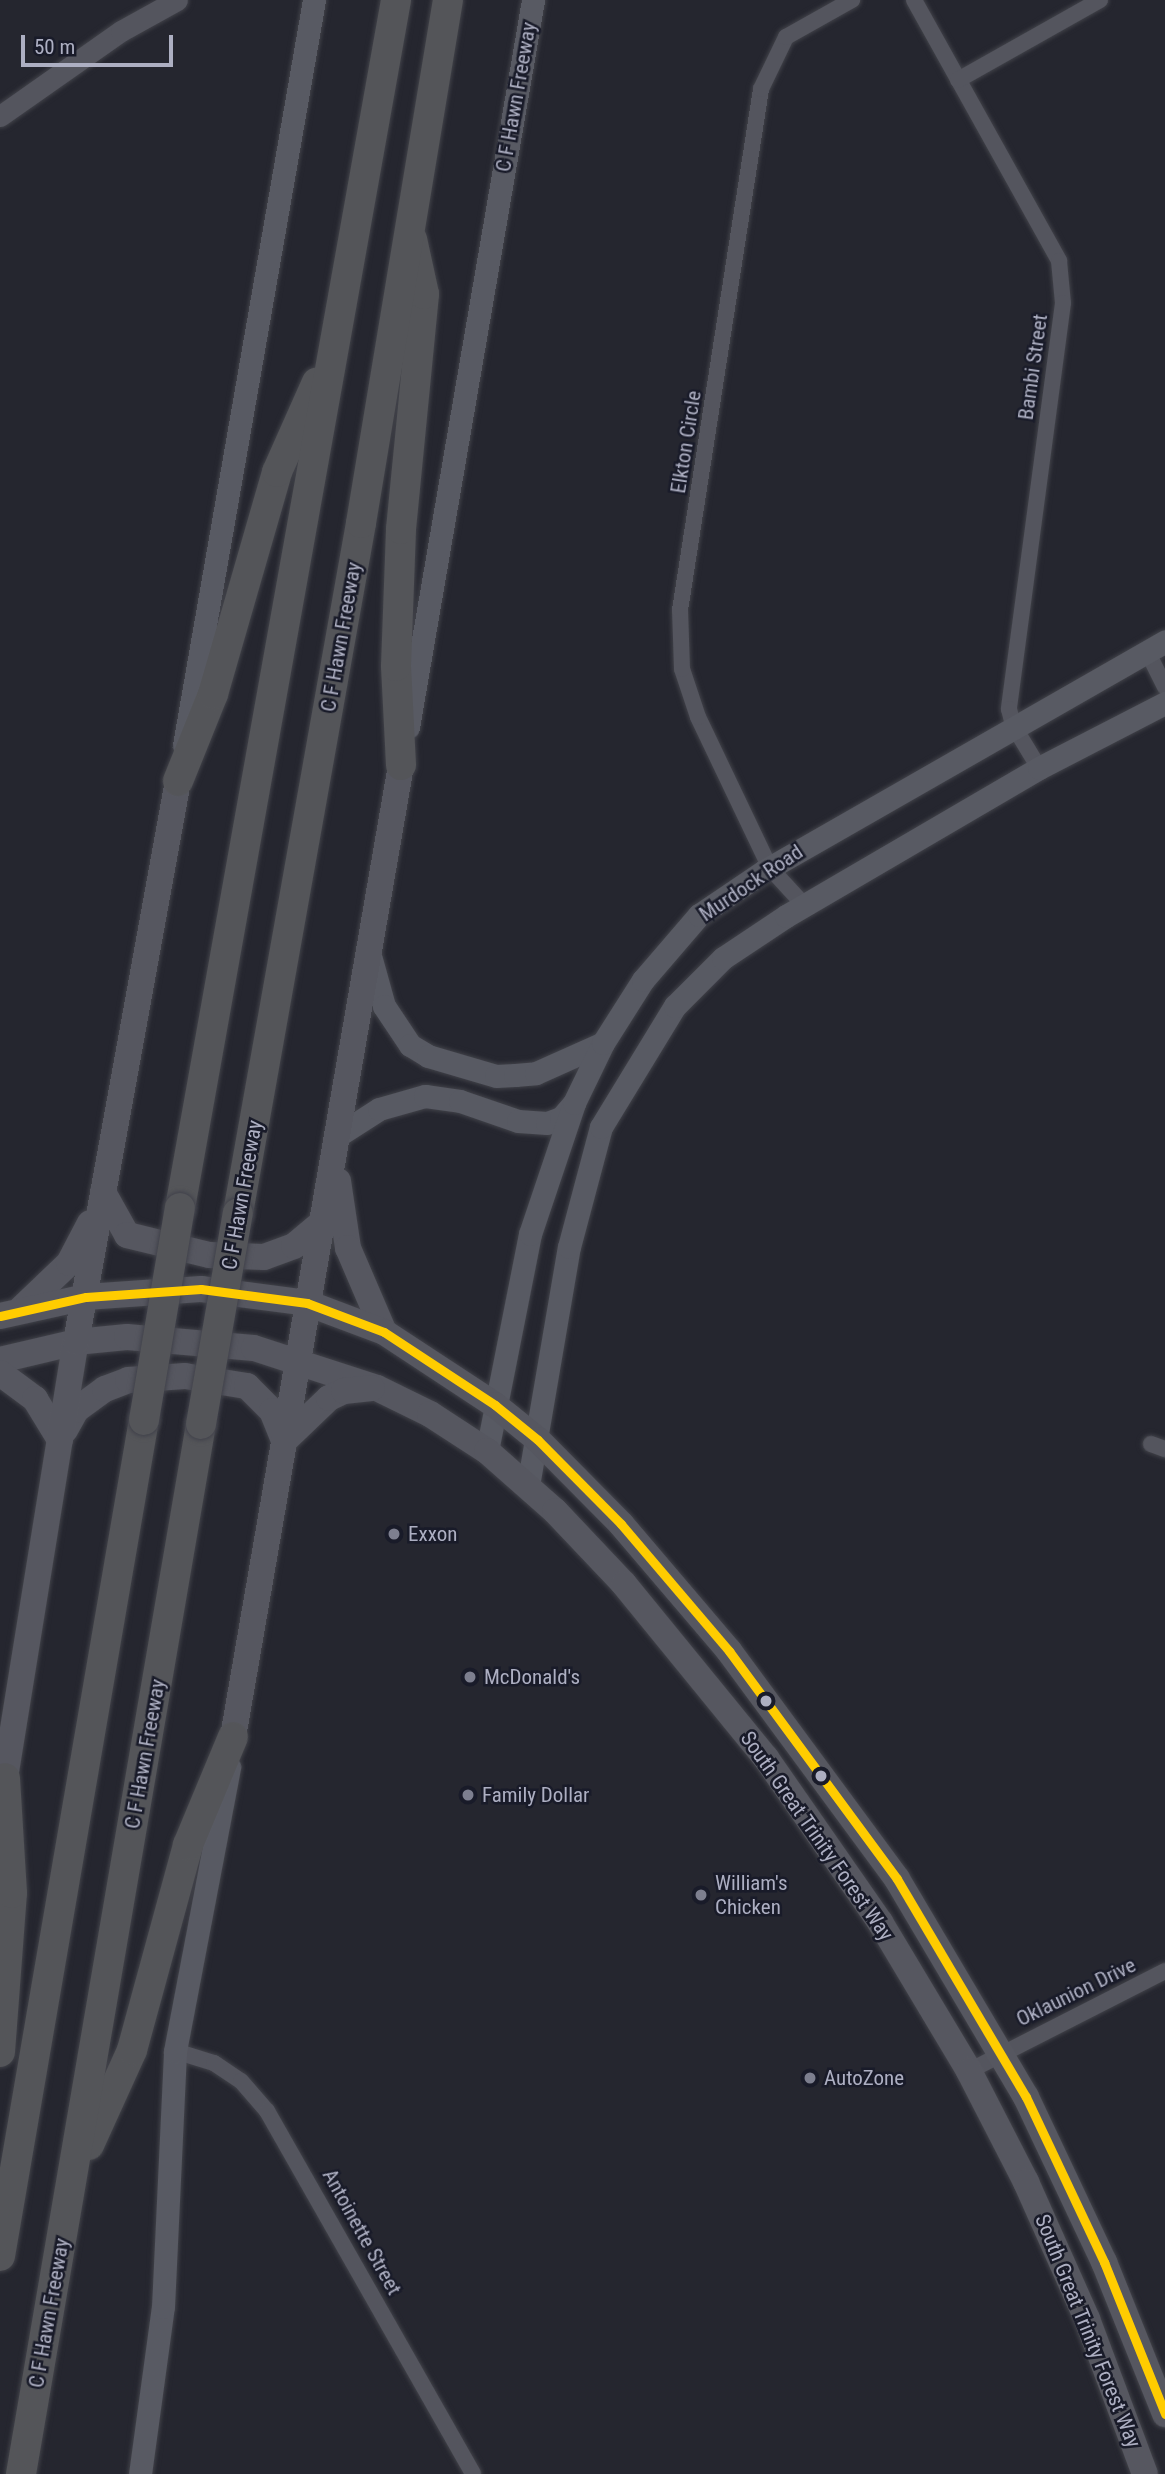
<!DOCTYPE html>
<html>
<head>
<meta charset="utf-8">
<style>
	body { margin:0 }
	#map { position:relative; width:1165px; height:2474px; overflow:hidden; background:#25262f; font-family:"Roboto Condensed",sans-serif }
	div>[style] { position:absolute }
	.roads { filter:drop-shadow(0 0 2px #414249) drop-shadow(0 0 2px #414249) }
	.minor>* { height:16px; margin:-8px; padding:0 8px; transform-origin:8px; border-radius:8px; background:#54555e }
	.tertiary>* { height:21px; margin:-10.5px; padding:0 10.5px; transform-origin:10.5px; border-radius:10.5px; background:#54555e }
	.secondary>* { height:23px; margin:-11.5px; padding:0 11.5px; transform-origin:11.5px; border-radius:11.5px; background:#585a63 }
	.primary>* { height:26px; margin:-13px; padding:0 13px; transform-origin:13px; border-radius:13px; background:#565760 }
	.motorway>* { height:30px; margin:-15px; padding:0 15px; transform-origin:15px; border-radius:15px; background:#545559 }
	.bridges { filter:drop-shadow(0 0 2px #41424b) drop-shadow(0 0 2px #41424b) }
	.motorway-bridge>* { height:30px; margin:-15px; padding:0 15px; transform-origin:15px; border-radius:15px; background:#545559 }
	.bus-1>* { height:9px; margin:-4.5px; padding:0 4.5px; transform-origin:4.5px; border-radius:4.5px; background:#fc0 }
	.dots>* { width:19px; height:19px; translate:-50% -50%; box-sizing:border-box; border:4px solid #191b29; border-radius:50% }
	span { translate:-50% -50%; white-space:nowrap; text-align:center; line-height:1.15; -webkit-text-stroke:5px #191b29; paint-order:stroke }
	.street-label { font-size:21px; color:#adafc2 }
	.poi-label { font-size:21px; color:#adafc2 }
	.left { translate:0 -50%; text-align:left }
	.scale { position:absolute; left:21px; top:35px; width:152px; height:32px; box-sizing:border-box; border:4px solid #adafc2; border-top:0; padding-left:9px; font-size:21px; line-height:24px; white-space:nowrap; color:#adafc2; -webkit-text-stroke:5px #191b29; paint-order:stroke }
</style>
</head>
<body>
<div id="map">
	<div class="roads">
		<div class="minor">
			<i style="left:914px;top:0;width:299px;rotate:60.9deg"></i>
			<i style="left:1059px;top:261px;width:42px;rotate:84.6deg"></i>
			<i style="left:1063px;top:303px;width:410px;rotate:97.6deg"></i>
			<i style="left:1009px;top:709px;width:16px;rotate:76deg"></i>
			<i style="left:1013px;top:725px;width:50px;rotate:58.8deg"></i>
			<i style="left:958px;top:80px;width:163px;rotate:-29.4deg"></i>
			<i style="left:1147px;top:651px;width:40px;rotate:63.4deg"></i>
			<i style="left:805px;top:906px;width:52px;rotate:-132.6deg"></i>
			<i style="left:770px;top:868px;width:167px;rotate:-115.5deg"></i>
			<i style="left:698px;top:717px;width:51px;rotate:-108.4deg"></i>
			<i style="left:682px;top:669px;width:59px;rotate:-91.9deg"></i>
			<i style="left:680px;top:610px;width:527px;rotate:-81.16deg"></i>
			<i style="left:761px;top:89px;width:58px;rotate:-64.3deg"></i>
			<i style="left:786px;top:37px;width:76px;rotate:-29.3deg"></i>
			<i style="left:1151px;top:1444px;width:15px;rotate:20deg"></i>
			<i style="left:175px;top:2051px;width:41px;rotate:17.1deg"></i>
			<i style="left:214px;top:2063px;width:32px;rotate:34deg"></i>
			<i style="left:241px;top:2081px;width:40px;rotate:49deg"></i>
			<i style="left:267px;top:2111px;width:417px;rotate:60.4deg"></i>
			<i style="left:969px;top:2071px;width:220px;rotate:-27deg"></i>
		</div>
		<div class="tertiary">
			<i style="left:0;top:116px;width:148px;rotate:-35.1deg"></i>
			<i style="left:121px;top:31px;width:64px;rotate:-29deg"></i>
		</div>
		<div class="secondary">
			<i style="left:408px;top:727px;width:738px;rotate:-80.24deg"></i>
			<i style="left:184px;top:745px;width:756px;rotate:-80.1deg"></i>
			<i style="left:371px;top:959px;width:49px;rotate:74.5deg"></i>
			<i style="left:384px;top:1006px;width:47px;rotate:56.3deg"></i>
			<i style="left:410px;top:1045px;width:21px;rotate:31deg"></i>
			<i style="left:428px;top:1056px;width:71px;rotate:16.4deg"></i>
			<i style="left:496px;top:1076px;width:19px;rotate:-3deg"></i>
			<i style="left:515px;top:1075px;width:21px;rotate:-5deg"></i>
			<i style="left:536px;top:1073px;width:73px;rotate:-24.1deg"></i>
			<i style="left:337px;top:1136px;width:50px;rotate:-32.7deg"></i>
			<i style="left:379px;top:1109px;width:48px;rotate:-15.8deg"></i>
			<i style="left:425px;top:1096px;width:35px;rotate:8deg"></i>
			<i style="left:460px;top:1101px;width:61px;rotate:19deg"></i>
			<i style="left:518px;top:1121px;width:29px;rotate:4deg"></i>
			<i style="left:547px;top:1123px;width:15px;rotate:-20deg"></i>
			<i style="left:561px;top:1118px;width:20px;rotate:-49deg"></i>
			<i style="left:487px;top:1451px;width:221px;rotate:-78.8deg"></i>
			<i style="left:530px;top:1234px;width:138px;rotate:-71.4deg"></i>
			<i style="left:574px;top:1103px;width:67px;rotate:-64.2deg"></i>
			<i style="left:603px;top:1043px;width:75px;rotate:-57.6deg"></i>
			<i style="left:643px;top:980px;width:86px;rotate:-49.3deg"></i>
			<i style="left:699px;top:915px;width:78px;rotate:-34.1deg"></i>
			<i style="left:764px;top:871px;width:462px;rotate:-29.8deg"></i>
			<i style="left:528px;top:1486px;width:242px;rotate:-80.3deg"></i>
			<i style="left:569px;top:1247px;width:124px;rotate:-75.1deg"></i>
			<i style="left:601px;top:1127px;width:142px;rotate:-58.6deg"></i>
			<i style="left:675px;top:1006px;width:68px;rotate:-45deg"></i>
			<i style="left:723px;top:958px;width:76px;rotate:-33.7deg"></i>
			<i style="left:786px;top:916px;width:293px;rotate:-30.3deg"></i>
			<i style="left:1039px;top:768px;width:142px;rotate:-27.3deg"></i>
			<i style="left:140px;top:2474px;width:169px;rotate:-82.2deg"></i>
			<i style="left:163px;top:2307px;width:256px;rotate:-87.3deg"></i>
			<i style="left:175px;top:2051px;width:289px;rotate:-79.2deg"></i>
		</div>
		<div class="primary">
			<i style="left:338px;top:1181px;width:68px;rotate:81.5deg"></i>
			<i style="left:348px;top:1248px;width:91px;rotate:66.8deg"></i>
			<i style="left:103px;top:1192px;width:49px;rotate:60.8deg"></i>
			<i style="left:127px;top:1235px;width:84px;rotate:13.7deg"></i>
			<i style="left:209px;top:1255px;width:55px;rotate:2.1deg"></i>
			<i style="left:264px;top:1257px;width:32px;rotate:-20deg"></i>
			<i style="left:294px;top:1246px;width:35px;rotate:-40deg"></i>
			<i style="left:21px;top:1309px;width:66px;rotate:-43.8deg"></i>
			<i style="left:69px;top:1263px;width:45px;rotate:-62.3deg"></i>
			<i style="left:0;top:1316px;width:88px;rotate:-12.5deg"></i>
			<i style="left:86px;top:1297px;width:115px;rotate:-4deg"></i>
			<i style="left:201px;top:1289px;width:107px;rotate:7.5deg"></i>
			<i style="left:307px;top:1303px;width:82px;rotate:20.6deg"></i>
			<i style="left:384px;top:1332px;width:133px;rotate:33.3deg"></i>
			<i style="left:495px;top:1405px;width:55px;rotate:39.1deg"></i>
			<i style="left:538px;top:1440px;width:118px;rotate:45.3deg"></i>
			<i style="left:621px;top:1524px;width:167px;rotate:49.6deg"></i>
			<i style="left:729px;top:1651px;width:283px;rotate:53.6deg"></i>
			<i style="left:897px;top:1879px;width:253px;rotate:59.4deg"></i>
			<i style="left:1026px;top:2097px;width:183px;rotate:64.7deg"></i>
			<i style="left:1104px;top:2262px;width:164px;rotate:68.1deg"></i>
			<i style="left:0;top:1360px;width:78px;rotate:-13.3deg"></i>
			<i style="left:76px;top:1342px;width:51px;rotate:-5.6deg"></i>
			<i style="left:127px;top:1337px;width:127px;rotate:5deg"></i>
			<i style="left:254px;top:1348px;width:129px;rotate:18deg"></i>
			<i style="left:377px;top:1388px;width:59px;rotate:26.1deg"></i>
			<i style="left:430px;top:1414px;width:68px;rotate:33deg"></i>
			<i style="left:487px;top:1451px;width:91px;rotate:41.4deg"></i>
			<i style="left:555px;top:1511px;width:100px;rotate:46.6deg"></i>
			<i style="left:624px;top:1584px;width:225px;rotate:50.8deg"></i>
			<i style="left:766px;top:1758px;width:200px;rotate:55.2deg"></i>
			<i style="left:880px;top:1922px;width:174px;rotate:59.1deg"></i>
			<i style="left:969px;top:2071px;width:125px;rotate:62.8deg"></i>
			<i style="left:1026px;top:2182px;width:150px;rotate:66deg"></i>
			<i style="left:1087px;top:2319px;width:165px;rotate:69.5deg"></i>
			<i style="left:0;top:1373px;width:44px;rotate:36.6deg"></i>
			<i style="left:35px;top:1399px;width:48px;rotate:58.6deg"></i>
			<i style="left:65px;top:1430px;width:23px;rotate:-61deg"></i>
			<i style="left:76px;top:1410px;width:36px;rotate:-36deg"></i>
			<i style="left:105px;top:1389px;width:25px;rotate:-21deg"></i>
			<i style="left:128px;top:1380px;width:57px;rotate:-4deg"></i>
			<i style="left:185px;top:1376px;width:63px;rotate:9.2deg"></i>
			<i style="left:247px;top:1386px;width:35px;rotate:45deg"></i>
			<i style="left:272px;top:1411px;width:32px;rotate:68deg"></i>
			<i style="left:284px;top:1441px;width:62px;rotate:-43.7deg"></i>
			<i style="left:329px;top:1398px;width:17px;rotate:-25deg"></i>
			<i style="left:344px;top:1391px;width:28px;rotate:-6deg"></i>
			<i style="left:233px;top:1737px;width:986px;rotate:-80.19deg"></i>
			<i style="left:5px;top:1778px;width:442px;rotate:-80.8deg"></i>
			<i style="left:76px;top:1342px;width:570px;rotate:-79.7deg"></i>
		</div>
		<div class="motorway">
			<i style="left:401px;top:765px;width:99px;rotate:-92.9deg"></i>
			<i style="left:396px;top:666px;width:137px;rotate:-87.9deg"></i>
			<i style="left:401px;top:529px;width:236px;rotate:-84.4deg"></i>
			<i style="left:424px;top:294px;width:56px;rotate:-102.3deg"></i>
			<i style="left:178px;top:781px;width:94px;rotate:-68.1deg"></i>
			<i style="left:213px;top:694px;width:231px;rotate:-73.9deg"></i>
			<i style="left:277px;top:472px;width:98px;rotate:-66deg"></i>
			<i style="left:180px;top:1208px;width:1227px;rotate:-79.86deg"></i>
			<i style="left:238px;top:1213px;width:701px;rotate:-79.89deg"></i>
			<i style="left:361px;top:523px;width:530px;rotate:-80.56deg"></i>
			<i style="left:0;top:2052px;width:159px;rotate:-85.7deg"></i>
			<i style="left:12px;top:1893px;width:115px;rotate:-93.5deg"></i>
			<i style="left:89px;top:2145px;width:104px;rotate:-65.6deg"></i>
			<i style="left:132px;top:2050px;width:213px;rotate:-74.7deg"></i>
			<i style="left:188px;top:1845px;width:117px;rotate:-67.4deg"></i>
			<i style="left:0;top:2256px;width:848px;rotate:-80.23deg"></i>
			<i style="left:21px;top:2474px;width:1065px;rotate:-80.27deg"></i>
		</div>
	</div>
	<div class="bridges">
		<div class="motorway-bridge">
			<i style="left:144px;top:1420px;width:215px;rotate:-80.4deg"></i>
			<i style="left:201px;top:1424px;width:214px;rotate:-80.1deg"></i>
		</div>
	</div>
	<div class="bus-1">
		<i style="left:0;top:1316px;width:88px;rotate:-12.5deg"></i>
		<i style="left:86px;top:1297px;width:115px;rotate:-4deg"></i>
		<i style="left:201px;top:1289px;width:107px;rotate:7.5deg"></i>
		<i style="left:307px;top:1303px;width:82px;rotate:20.6deg"></i>
		<i style="left:384px;top:1332px;width:133px;rotate:33.3deg"></i>
		<i style="left:495px;top:1405px;width:55px;rotate:39.1deg"></i>
		<i style="left:538px;top:1440px;width:118px;rotate:45.3deg"></i>
		<i style="left:621px;top:1524px;width:167px;rotate:49.6deg"></i>
		<i style="left:729px;top:1651px;width:283px;rotate:53.6deg"></i>
		<i style="left:897px;top:1879px;width:253px;rotate:59.4deg"></i>
		<i style="left:1026px;top:2097px;width:183px;rotate:64.7deg"></i>
		<i style="left:1104px;top:2262px;width:164px;rotate:68.1deg"></i>
	</div>
	<div class="dots">
		<i style="left:394px;top:1534px;background:#7d7f8f"></i>
		<i style="left:470px;top:1677px;background:#7d7f8f"></i>
		<i style="left:766px;top:1701px;background:#adafc2"></i>
		<i style="left:821px;top:1776px;background:#adafc2"></i>
		<i style="left:468px;top:1795px;background:#7d7f8f"></i>
		<i style="left:701px;top:1895px;background:#7d7f8f"></i>
		<i style="left:810px;top:2078px;background:#7d7f8f"></i>
	</div>
	<div class="street-label">
		<span style="left:516px;top:97px;rotate:-80deg">C F Hawn Freeway</span>
		<span style="left:1033px;top:367px;rotate:-82deg">Bambi Street</span>
		<span style="left:686px;top:442px;rotate:-81deg">Elkton Circle</span>
		<span style="left:341px;top:637px;rotate:-80deg">C F Hawn Freeway</span>
		<span style="left:751px;top:883px;rotate:-34deg">Murdock Road</span>
		<span style="left:242px;top:1195px;rotate:-80deg">C F Hawn Freeway</span>
		<span style="left:145px;top:1754px;rotate:-80deg">C F Hawn Freeway</span>
		<span style="left:817px;top:1836px;rotate:55deg">South Great Trinity Forest Way</span>
		<span style="left:1076px;top:1992px;rotate:-26deg">Oklaunion Drive</span>
		<span style="left:362px;top:2232px;rotate:61deg">Antoinette Street</span>
		<span style="left:49px;top:2313px;rotate:-80deg">C F Hawn Freeway</span>
		<span style="left:1088px;top:2331px;rotate:68deg">South Great Trinity Forest Way</span>
	</div>
	<div class="poi-label">
		<span class="left" style="left:408px;top:1534px">Exxon</span>
		<span class="left" style="left:484px;top:1677px">McDonald's</span>
		<span class="left" style="left:482px;top:1795px">Family Dollar</span>
		<span class="left" style="left:715px;top:1895px">William's<br>Chicken</span>
		<span class="left" style="left:824px;top:2078px">AutoZone</span>
	</div>
	<div class="scale">50 m</div>
</div>
</body>
</html>
